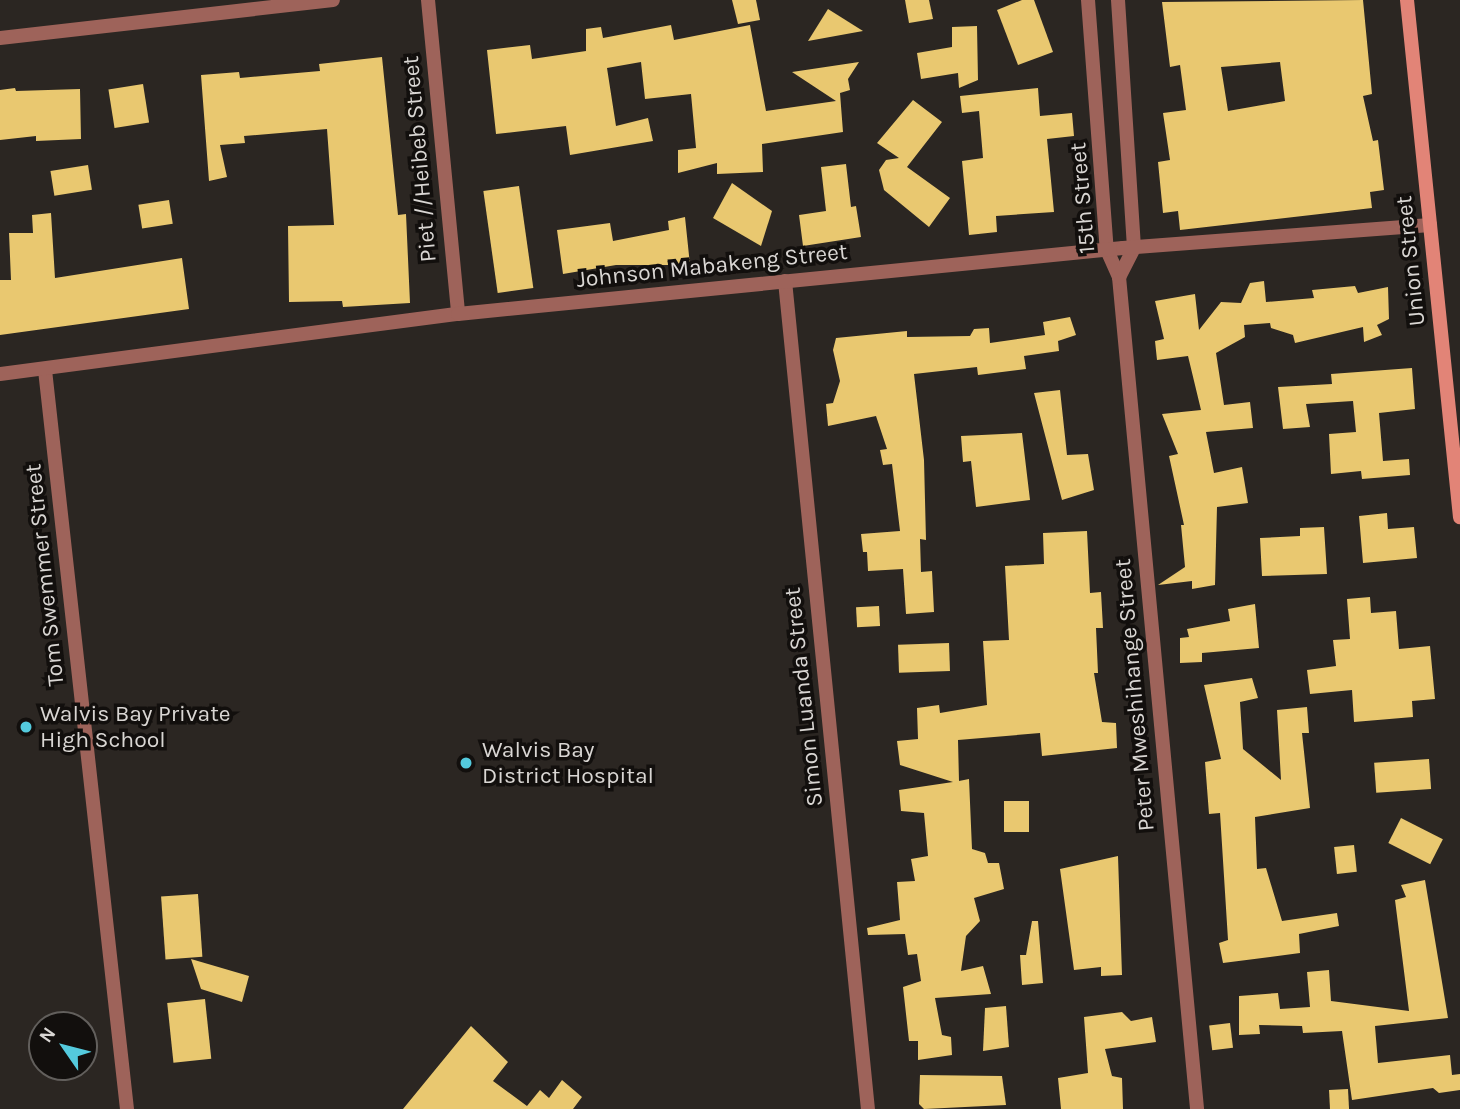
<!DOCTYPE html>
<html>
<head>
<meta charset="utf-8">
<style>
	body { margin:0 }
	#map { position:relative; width:1460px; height:1109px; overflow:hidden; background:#2b2622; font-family:Karla,sans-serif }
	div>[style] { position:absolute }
	.building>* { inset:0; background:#e9c870; transform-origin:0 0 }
	.minor>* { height:14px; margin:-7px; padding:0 7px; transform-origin:7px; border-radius:7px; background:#9e635a }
	.secondary>* { height:14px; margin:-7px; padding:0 7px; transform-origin:7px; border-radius:7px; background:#e28477 }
	.dots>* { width:19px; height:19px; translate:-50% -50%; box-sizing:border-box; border:4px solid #120f0d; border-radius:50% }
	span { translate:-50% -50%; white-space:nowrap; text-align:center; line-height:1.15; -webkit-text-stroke:7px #120f0d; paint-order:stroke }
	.street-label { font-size:23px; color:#d9d6d3 }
	.poi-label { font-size:23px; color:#d9d6d3 }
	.left { translate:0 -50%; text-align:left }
	.north { position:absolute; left:28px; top:1011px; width:70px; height:70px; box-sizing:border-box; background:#120f0d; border:2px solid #625f5c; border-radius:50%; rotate:305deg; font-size:19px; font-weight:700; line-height:28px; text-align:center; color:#d9d6d3 }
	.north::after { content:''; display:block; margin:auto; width:24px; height:32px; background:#54cadd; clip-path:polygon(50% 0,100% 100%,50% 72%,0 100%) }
</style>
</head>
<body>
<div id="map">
	<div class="building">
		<i style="clip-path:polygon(732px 0,756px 0,760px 20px,738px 24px)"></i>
		<i style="clip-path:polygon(905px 0,929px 0,933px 19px,909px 23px)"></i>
		<i style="clip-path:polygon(1022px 0,1034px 0,1053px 52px,1018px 65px,997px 10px)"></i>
		<i style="clip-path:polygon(evenodd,1363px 0,1372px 94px,1363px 96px,1373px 141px,1378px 140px,1384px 190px,1370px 192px,1372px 208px,1180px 230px,1178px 211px,1163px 213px,1158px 162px,1170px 160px,1163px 113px,1186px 110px,1180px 65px,1170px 67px,1162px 2px,1363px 0,1280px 62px,1285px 101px,1228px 111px,1221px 67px,1280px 62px)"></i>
		<i style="clip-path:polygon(828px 9px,863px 31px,808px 41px)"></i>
		<i style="clip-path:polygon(671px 25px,674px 40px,750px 25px,766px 111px,836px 101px,792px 72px,859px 62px,848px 79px,850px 90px,840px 93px,843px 132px,762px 144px,763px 172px,717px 174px,717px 163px,678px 173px,678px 150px,696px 148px,691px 94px,645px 99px,641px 62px,607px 68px,616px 126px,648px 118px,653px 141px,570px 155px,566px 126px,496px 134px,487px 50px,530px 45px,532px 59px,586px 51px,586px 29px,601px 27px,603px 38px)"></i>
		<i style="clip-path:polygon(977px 26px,978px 80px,959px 88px,958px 73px,921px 79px,917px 53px,952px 47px,952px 27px)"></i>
		<i style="clip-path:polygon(382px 57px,398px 215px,406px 214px,410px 303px,343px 307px,342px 301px,289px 302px,288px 226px,334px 225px,327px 129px,244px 136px,245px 143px,220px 145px,227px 177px,209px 181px,201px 75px,239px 72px,240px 78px,320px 71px,319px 64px)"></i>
		<i style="left:143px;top:84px;width:39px;height:35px;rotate:81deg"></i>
		<i style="clip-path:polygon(15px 88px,16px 91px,80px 89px,81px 139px,36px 141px,36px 136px,0 140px,0 90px)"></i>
		<i style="clip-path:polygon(1038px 88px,1040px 116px,1072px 113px,1074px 136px,1047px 139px,1054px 212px,996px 216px,997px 232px,969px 235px,962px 161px,983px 158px,979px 111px,962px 113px,960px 96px)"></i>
		<i style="clip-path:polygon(913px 100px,942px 122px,907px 167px,950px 198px,929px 227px,884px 190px,879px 170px,886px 160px,899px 158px,877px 143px)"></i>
		<i style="clip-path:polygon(846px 164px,851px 207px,856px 206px,861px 237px,803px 246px,799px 215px,826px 211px,821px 167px)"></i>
		<i style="left:88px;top:165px;width:25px;height:38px;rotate:81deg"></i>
		<i style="clip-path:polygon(732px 183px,772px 211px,761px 246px,713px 218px)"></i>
		<i style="left:519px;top:186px;width:103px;height:36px;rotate:82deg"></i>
		<i style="left:169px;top:200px;width:24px;height:31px;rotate:81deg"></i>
		<i style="clip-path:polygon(51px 213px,55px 278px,182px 258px,189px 309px,0 335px,0 280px,11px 280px,9px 233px,33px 233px,32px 215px)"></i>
		<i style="clip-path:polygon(685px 217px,690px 265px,616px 265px,563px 274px,557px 230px,610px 223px,613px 241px,669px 230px,668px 221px)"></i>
		<i style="clip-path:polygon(1264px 281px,1266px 302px,1314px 298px,1312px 290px,1355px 286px,1358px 293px,1388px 287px,1389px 319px,1377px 325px,1382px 335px,1364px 342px,1363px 327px,1295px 343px,1293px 335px,1271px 328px,1270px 323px,1244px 325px,1245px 337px,1216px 353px,1224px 405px,1250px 402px,1253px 428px,1206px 432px,1214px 473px,1242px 467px,1248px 503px,1217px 507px,1215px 585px,1192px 589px,1192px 581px,1158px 585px,1185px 567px,1181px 525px,1184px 525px,1169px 456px,1178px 454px,1162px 414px,1201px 410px,1188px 356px,1157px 360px,1155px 341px,1164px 339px,1155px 301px,1195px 294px,1199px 330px,1221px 302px,1241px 303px,1250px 283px)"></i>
		<i style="clip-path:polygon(1070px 317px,1076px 335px,1058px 341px,1059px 351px,1024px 356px,1026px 369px,978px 375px,977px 367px,914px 374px,924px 460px,926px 540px,920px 539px,921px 572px,932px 571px,934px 612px,906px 614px,903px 569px,868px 571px,867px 552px,863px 552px,861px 534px,900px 531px,892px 464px,883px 465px,880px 450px,887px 449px,876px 416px,828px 426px,826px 404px,833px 403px,840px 381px,833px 350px,836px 338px,907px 331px,907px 337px,970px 336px,974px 329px,989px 328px,990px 343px,1045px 335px,1043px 322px)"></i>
		<i style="clip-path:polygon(1412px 368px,1415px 409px,1379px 413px,1383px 461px,1409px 459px,1410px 475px,1362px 479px,1361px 471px,1331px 474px,1329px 434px,1356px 432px,1353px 401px,1306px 404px,1310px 427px,1283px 429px,1278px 387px,1332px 384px,1331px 374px)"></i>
		<i style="clip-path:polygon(1060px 390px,1067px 455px,1088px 454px,1094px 490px,1062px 500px,1034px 393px)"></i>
		<i style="clip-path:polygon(1022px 433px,1030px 500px,976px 507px,971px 461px,963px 462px,961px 436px)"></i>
		<i style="clip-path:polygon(1387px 513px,1388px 529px,1414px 527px,1417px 558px,1363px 563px,1359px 516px)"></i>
		<i style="clip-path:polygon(1324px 527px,1327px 574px,1262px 576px,1260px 538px,1300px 536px,1300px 528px)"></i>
		<i style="clip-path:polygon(1087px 531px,1090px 593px,1101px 592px,1103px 628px,1096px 628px,1098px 673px,1094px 673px,1102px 722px,1116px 723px,1117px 748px,1042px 756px,1040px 733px,958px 740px,959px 781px,969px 779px,972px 849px,985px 853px,988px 863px,999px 863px,1004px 889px,974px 898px,980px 921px,966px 936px,961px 971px,983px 966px,991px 994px,935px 998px,942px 1035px,951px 1037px,952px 1055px,918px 1060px,918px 1041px,909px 1041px,903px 987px,921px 981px,917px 954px,908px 955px,905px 934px,868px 935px,867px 928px,900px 920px,897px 882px,915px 881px,911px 859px,928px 856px,924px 813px,901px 811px,899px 790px,953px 782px,900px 765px,897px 741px,918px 739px,917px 708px,939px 705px,940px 713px,987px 705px,983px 641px,1009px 640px,1005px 566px,1044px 564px,1043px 533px)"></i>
		<i style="clip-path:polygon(1370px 597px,1371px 613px,1396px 611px,1399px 649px,1430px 646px,1435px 699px,1412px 701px,1413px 717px,1354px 722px,1352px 690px,1310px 694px,1307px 670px,1336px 666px,1333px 640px,1350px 639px,1347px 599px)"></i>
		<i style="clip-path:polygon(1255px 604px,1259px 648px,1202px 653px,1202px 662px,1180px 663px,1180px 638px,1189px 637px,1187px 629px,1230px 621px,1228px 609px)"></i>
		<i style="left:879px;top:606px;width:20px;height:23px;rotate:87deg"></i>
		<i style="left:949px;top:643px;width:28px;height:51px;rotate:88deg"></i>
		<i style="clip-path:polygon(1252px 678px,1258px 698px,1240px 702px,1243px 749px,1281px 780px,1277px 710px,1307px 707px,1309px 733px,1302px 733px,1310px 808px,1255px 817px,1257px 869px,1266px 868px,1282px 921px,1337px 913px,1339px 926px,1299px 934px,1300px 953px,1223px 963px,1219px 943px,1228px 940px,1220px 813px,1209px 814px,1205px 762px,1221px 759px,1204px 685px)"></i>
		<i style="left:1429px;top:759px;width:30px;height:55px;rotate:86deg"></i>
		<i style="left:1004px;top:801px;width:25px;height:31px"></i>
		<i style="left:1401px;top:818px;width:47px;height:28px;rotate:27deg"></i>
		<i style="left:1354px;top:845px;width:27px;height:20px;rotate:84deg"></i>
		<i style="clip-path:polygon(1118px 856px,1122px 975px,1101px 976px,1101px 967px,1074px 970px,1060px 869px)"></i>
		<i style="clip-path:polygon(1425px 880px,1448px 1018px,1375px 1026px,1378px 1063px,1450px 1055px,1452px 1075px,1460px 1074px,1460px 1090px,1439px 1093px,1433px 1088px,1352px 1100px,1342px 1031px,1303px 1033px,1302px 1026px,1259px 1025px,1260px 1034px,1239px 1035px,1239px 996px,1278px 993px,1280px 1009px,1310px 1007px,1307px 972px,1329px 970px,1331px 1001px,1409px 1011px,1395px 900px,1406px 897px,1401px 885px)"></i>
		<i style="left:198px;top:894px;width:63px;height:37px;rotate:86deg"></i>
		<i style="clip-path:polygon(1032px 921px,1038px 921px,1043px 983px,1022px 985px,1020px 955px,1026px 955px)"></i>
		<i style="clip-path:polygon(191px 959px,249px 976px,242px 1002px,201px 989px)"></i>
		<i style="left:205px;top:999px;width:60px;height:38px;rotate:84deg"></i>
		<i style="clip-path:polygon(1006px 1006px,1009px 1047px,983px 1051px,985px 1008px)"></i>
		<i style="clip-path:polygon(1122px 1012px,1131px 1021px,1152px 1017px,1156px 1042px,1105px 1049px,1112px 1076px,1122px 1078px,1123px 1109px,1061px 1109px,1058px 1078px,1088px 1073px,1084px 1017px)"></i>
		<i style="left:1230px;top:1023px;width:25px;height:21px;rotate:83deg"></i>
		<i style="clip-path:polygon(471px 1026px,508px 1062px,493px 1081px,527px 1106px,540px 1090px,549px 1098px,562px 1080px,582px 1097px,573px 1109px,403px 1109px)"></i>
		<i style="clip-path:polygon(920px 1075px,1002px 1076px,1006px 1105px,924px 1109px,919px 1104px)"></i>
		<i style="left:1348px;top:1089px;width:20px;height:19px;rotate:87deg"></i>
	</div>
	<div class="minor">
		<i style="left:428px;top:0;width:315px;rotate:84.5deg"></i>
		<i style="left:1088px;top:0;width:251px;rotate:85.7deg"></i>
		<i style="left:1107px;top:250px;width:30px;rotate:66deg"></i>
		<i style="left:1119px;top:277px;width:836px;rotate:84.64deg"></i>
		<i style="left:1118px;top:0;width:249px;rotate:86.3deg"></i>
		<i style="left:1134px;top:248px;width:33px;rotate:117deg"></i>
		<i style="left:0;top:38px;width:335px;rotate:-6.5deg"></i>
		<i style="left:785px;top:281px;width:832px;rotate:84.28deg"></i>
		<i style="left:45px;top:370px;width:744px;rotate:83.67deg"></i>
		<i style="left:0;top:374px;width:462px;rotate:-7.5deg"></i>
		<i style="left:458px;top:314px;width:668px;rotate:-5.67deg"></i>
		<i style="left:1123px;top:248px;width:308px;rotate:-4.3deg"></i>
	</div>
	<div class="secondary">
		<i style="left:1407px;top:0;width:520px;rotate:84.15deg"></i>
	</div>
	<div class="dots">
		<i style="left:26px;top:727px;background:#54cadd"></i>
		<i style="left:466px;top:763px;background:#54cadd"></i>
	</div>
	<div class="street-label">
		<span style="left:420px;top:159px;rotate:-95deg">Piet //Heibeb Street</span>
		<span style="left:1083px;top:198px;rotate:-95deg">15th Street</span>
		<span style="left:1411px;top:261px;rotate:-96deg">Union Street</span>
		<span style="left:712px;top:266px;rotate:-6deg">Johnson Mabakeng Street</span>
		<span style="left:45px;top:575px;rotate:-96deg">Tom Swemmer Street</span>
		<span style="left:1135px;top:695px;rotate:-95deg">Peter Mweshihange Street</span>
		<span style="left:804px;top:697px;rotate:-96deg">Simon Luanda Street</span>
	</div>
	<div class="poi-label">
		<span class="left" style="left:40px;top:727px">Walvis Bay Private<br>High School</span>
		<span class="left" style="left:482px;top:763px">Walvis Bay<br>District Hospital</span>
	</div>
	<div class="north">N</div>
</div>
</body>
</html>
